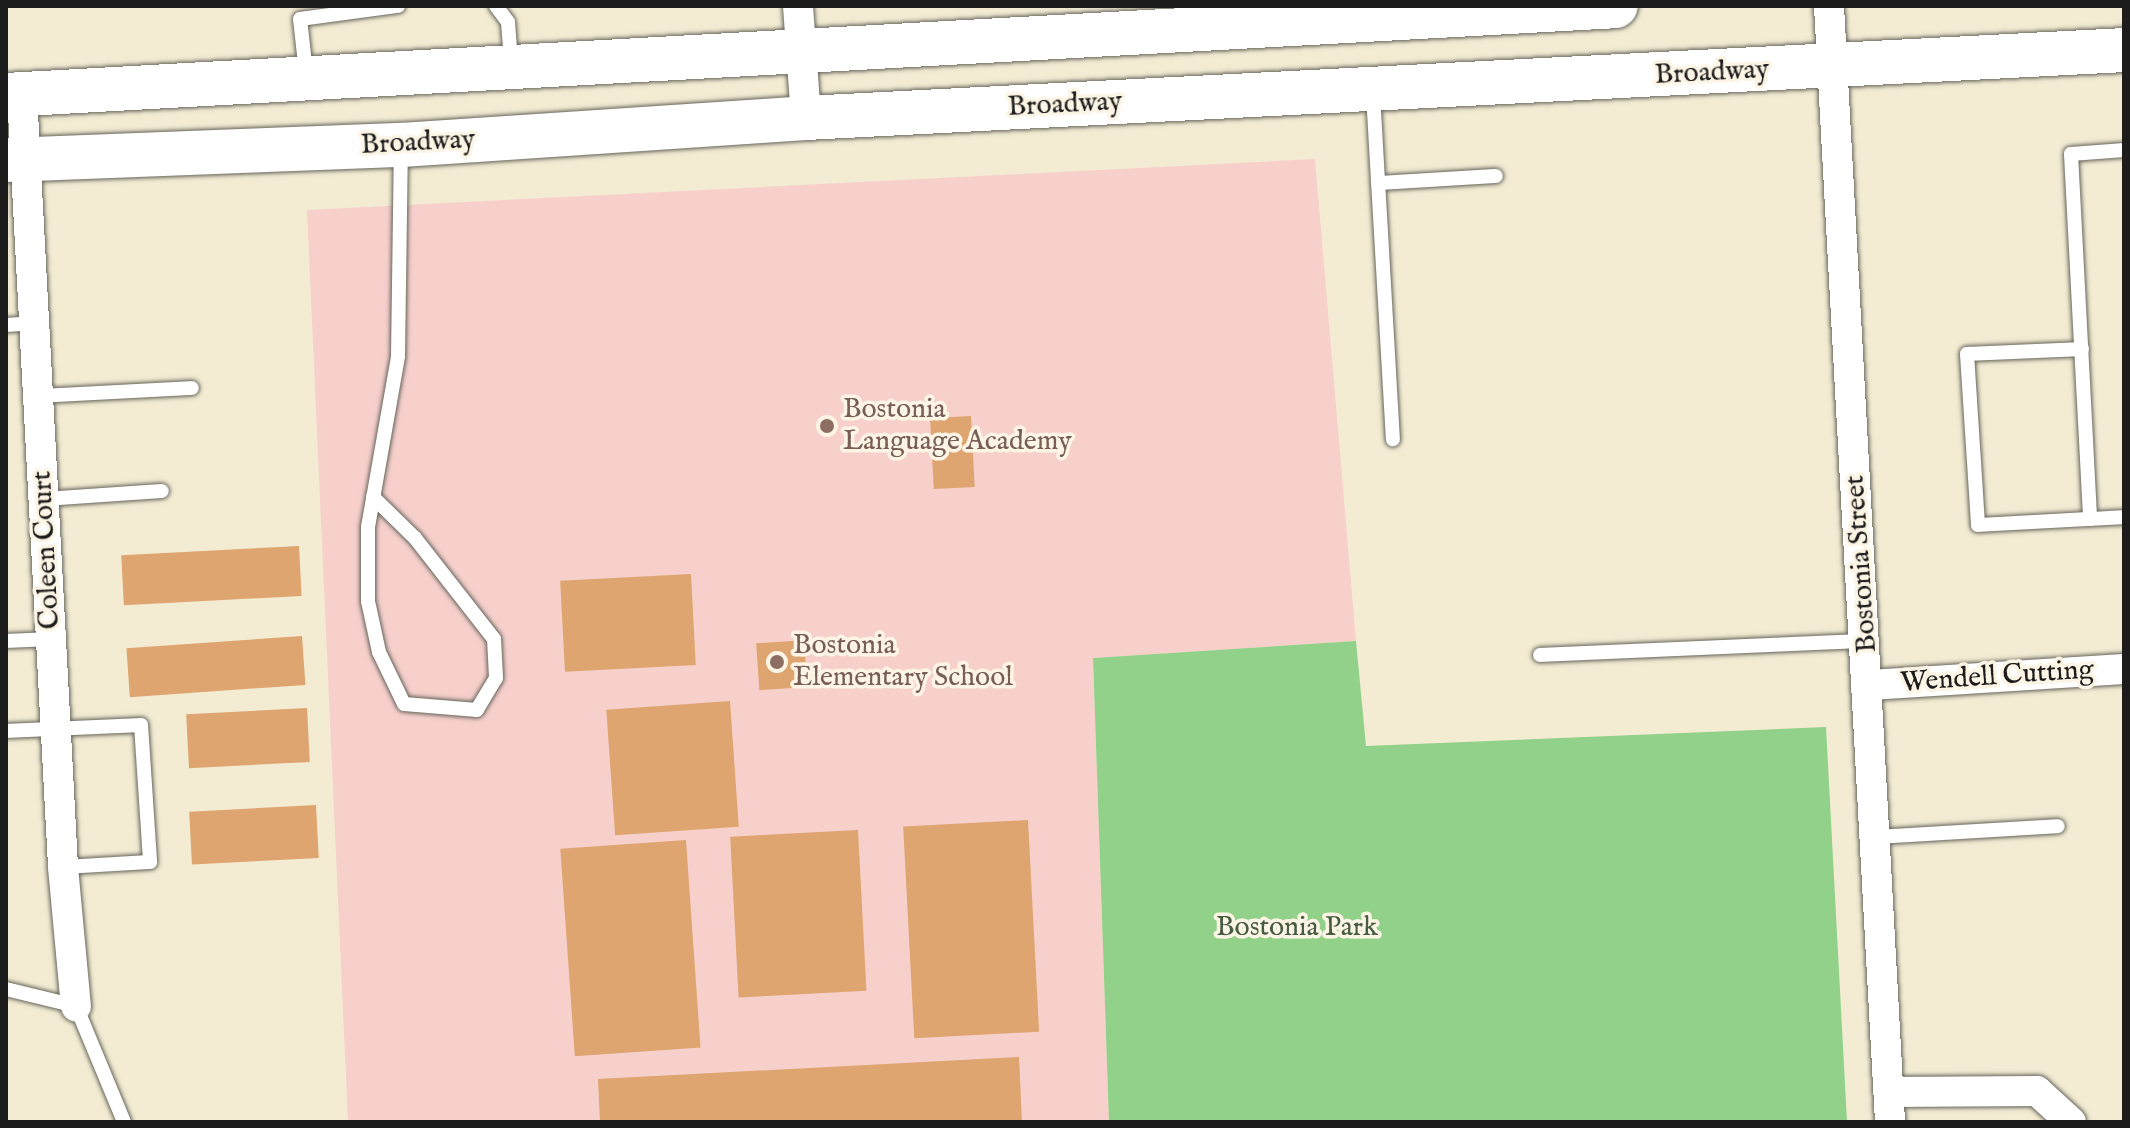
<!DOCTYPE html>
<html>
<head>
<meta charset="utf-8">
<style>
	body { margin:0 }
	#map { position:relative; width:2130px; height:1128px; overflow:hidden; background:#f3ecd3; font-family:"IM FELL English",serif }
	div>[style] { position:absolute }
	.built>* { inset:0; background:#f7d0cc }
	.green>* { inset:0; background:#91d189 }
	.building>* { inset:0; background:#dea570; transform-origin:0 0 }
	.roads { filter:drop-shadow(0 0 2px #67655c) drop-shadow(0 0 2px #67655c) }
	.lane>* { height:14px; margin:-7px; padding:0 7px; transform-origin:7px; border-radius:7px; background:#fff }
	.street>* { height:30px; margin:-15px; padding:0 15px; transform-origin:15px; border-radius:15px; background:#fff }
	.primary>* { height:44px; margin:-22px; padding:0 22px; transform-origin:22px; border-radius:22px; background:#fff }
	.dots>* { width:22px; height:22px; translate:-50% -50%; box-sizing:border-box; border:4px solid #fcf5e5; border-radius:50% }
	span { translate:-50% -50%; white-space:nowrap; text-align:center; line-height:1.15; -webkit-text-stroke:7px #fcf5e5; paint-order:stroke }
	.street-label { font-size:28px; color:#1c1c1c }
	.education-label { font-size:28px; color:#785e54 }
	.left { translate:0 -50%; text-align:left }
	.park-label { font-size:28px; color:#455b42 }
	.frame { position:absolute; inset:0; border:8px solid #1c1c1c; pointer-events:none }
</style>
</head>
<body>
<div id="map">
	<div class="built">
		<i style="clip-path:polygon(1315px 159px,1356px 641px,1093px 658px,1109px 1122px,348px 1122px,307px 210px)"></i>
	</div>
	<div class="green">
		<i style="clip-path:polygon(1356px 641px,1366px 746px,1826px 727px,1847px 1122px,1109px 1122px,1093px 658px)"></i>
	</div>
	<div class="building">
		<i style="left:971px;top:416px;width:71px;height:41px;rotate:87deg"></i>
		<i style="left:299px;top:546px;width:50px;height:178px;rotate:87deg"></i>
		<i style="left:691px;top:574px;width:91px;height:131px;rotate:87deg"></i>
		<i style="left:302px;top:636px;width:49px;height:176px;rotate:86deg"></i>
		<i style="left:804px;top:640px;width:47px;height:48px;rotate:86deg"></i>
		<i style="left:730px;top:701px;width:126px;height:124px;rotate:86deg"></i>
		<i style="left:307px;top:708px;width:54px;height:121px;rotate:87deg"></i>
		<i style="left:316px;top:805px;width:53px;height:127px;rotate:87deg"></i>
		<i style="left:1028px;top:820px;width:212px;height:125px;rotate:87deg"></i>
		<i style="left:858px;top:830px;width:161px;height:128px;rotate:87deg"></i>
		<i style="left:686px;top:840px;width:208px;height:126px;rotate:86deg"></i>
		<i style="clip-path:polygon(1019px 1057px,1022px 1122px,600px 1122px,598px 1079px)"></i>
	</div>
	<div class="roads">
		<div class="lane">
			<i style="left:496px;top:6px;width:20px;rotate:53deg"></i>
			<i style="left:508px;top:22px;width:40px;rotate:85.7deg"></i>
			<i style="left:306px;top:73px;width:54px;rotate:-96.3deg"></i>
			<i style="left:300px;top:19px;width:99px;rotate:-7.6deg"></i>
			<i style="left:1373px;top:94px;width:346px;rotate:86.7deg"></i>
			<i style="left:2124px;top:150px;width:53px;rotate:175.7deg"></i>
			<i style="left:2071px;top:154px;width:365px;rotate:87deg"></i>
			<i style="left:2090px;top:519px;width:34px;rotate:-3deg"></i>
			<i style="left:1378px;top:183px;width:118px;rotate:-3.4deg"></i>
			<i style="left:6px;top:325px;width:29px;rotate:-4deg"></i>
			<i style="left:2082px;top:349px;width:115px;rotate:177.5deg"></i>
			<i style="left:1967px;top:354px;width:171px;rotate:86.3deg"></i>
			<i style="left:1978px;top:525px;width:112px;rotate:-3.1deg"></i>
			<i style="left:39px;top:396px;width:153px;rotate:-3deg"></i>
			<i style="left:373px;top:497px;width:59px;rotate:44.3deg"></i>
			<i style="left:415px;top:538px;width:128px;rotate:52deg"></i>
			<i style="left:494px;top:639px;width:39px;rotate:87deg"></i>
			<i style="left:496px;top:678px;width:37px;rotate:121deg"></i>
			<i style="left:477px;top:710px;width:73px;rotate:-175.3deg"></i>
			<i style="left:404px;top:704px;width:58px;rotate:-115.7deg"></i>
			<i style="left:379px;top:652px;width:52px;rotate:-102.2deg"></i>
			<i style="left:368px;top:601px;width:74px;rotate:-90deg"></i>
			<i style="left:368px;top:527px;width:174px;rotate:-80deg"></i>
			<i style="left:398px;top:356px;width:207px;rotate:-89.2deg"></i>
			<i style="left:44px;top:499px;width:118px;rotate:-3.9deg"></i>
			<i style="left:6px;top:641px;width:45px;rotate:-2.5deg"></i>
			<i style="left:1540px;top:655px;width:326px;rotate:-2.5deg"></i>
			<i style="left:6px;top:731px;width:135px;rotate:-2.5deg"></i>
			<i style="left:141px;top:725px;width:137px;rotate:86.2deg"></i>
			<i style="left:150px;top:862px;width:87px;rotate:176.7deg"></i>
			<i style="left:1875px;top:837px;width:183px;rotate:-3.4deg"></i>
			<i style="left:6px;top:989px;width:72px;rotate:13.7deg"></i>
			<i style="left:76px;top:1006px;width:126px;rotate:67.5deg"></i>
		</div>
		<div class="street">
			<i style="left:798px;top:6px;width:112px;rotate:85.9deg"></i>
			<i style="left:1829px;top:6px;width:1118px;rotate:86.87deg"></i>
			<i style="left:22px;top:94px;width:774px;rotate:86.96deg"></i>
			<i style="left:63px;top:867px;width:140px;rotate:84.7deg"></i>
			<i style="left:1869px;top:685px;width:256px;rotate:-3.6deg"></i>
			<i style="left:1889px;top:1092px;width:148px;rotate:-0.4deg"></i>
			<i style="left:2037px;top:1091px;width:46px;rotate:42.4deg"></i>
		</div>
		<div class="primary">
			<i style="left:6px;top:95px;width:1612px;rotate:-3.16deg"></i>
			<i style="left:6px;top:160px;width:395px;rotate:-2.2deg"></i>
			<i style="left:401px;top:145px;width:406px;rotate:-3.8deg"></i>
			<i style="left:806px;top:118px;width:1320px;rotate:-2.95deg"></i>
		</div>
	</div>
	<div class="dots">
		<i style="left:827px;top:426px;background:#8d6e63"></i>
		<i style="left:777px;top:662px;background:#8d6e63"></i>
	</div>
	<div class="street-label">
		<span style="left:1712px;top:73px;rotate:-3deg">Broadway</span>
		<span style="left:1065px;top:105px;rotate:-3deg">Broadway</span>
		<span style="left:418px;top:143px;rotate:-3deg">Broadway</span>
		<span style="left:47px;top:550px;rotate:-93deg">Coleen Court</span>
		<span style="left:1862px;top:564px;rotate:-94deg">Bostonia Street</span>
		<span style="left:1997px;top:677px;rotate:-4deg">Wendell Cutting</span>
	</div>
	<div class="education-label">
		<span class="left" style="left:843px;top:426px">Bostonia<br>Language Academy</span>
		<span class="left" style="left:793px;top:662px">Bostonia<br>Elementary School</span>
	</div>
	<div class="park-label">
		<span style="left:1297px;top:928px">Bostonia Park</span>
	</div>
	<div class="frame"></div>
</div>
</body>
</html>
